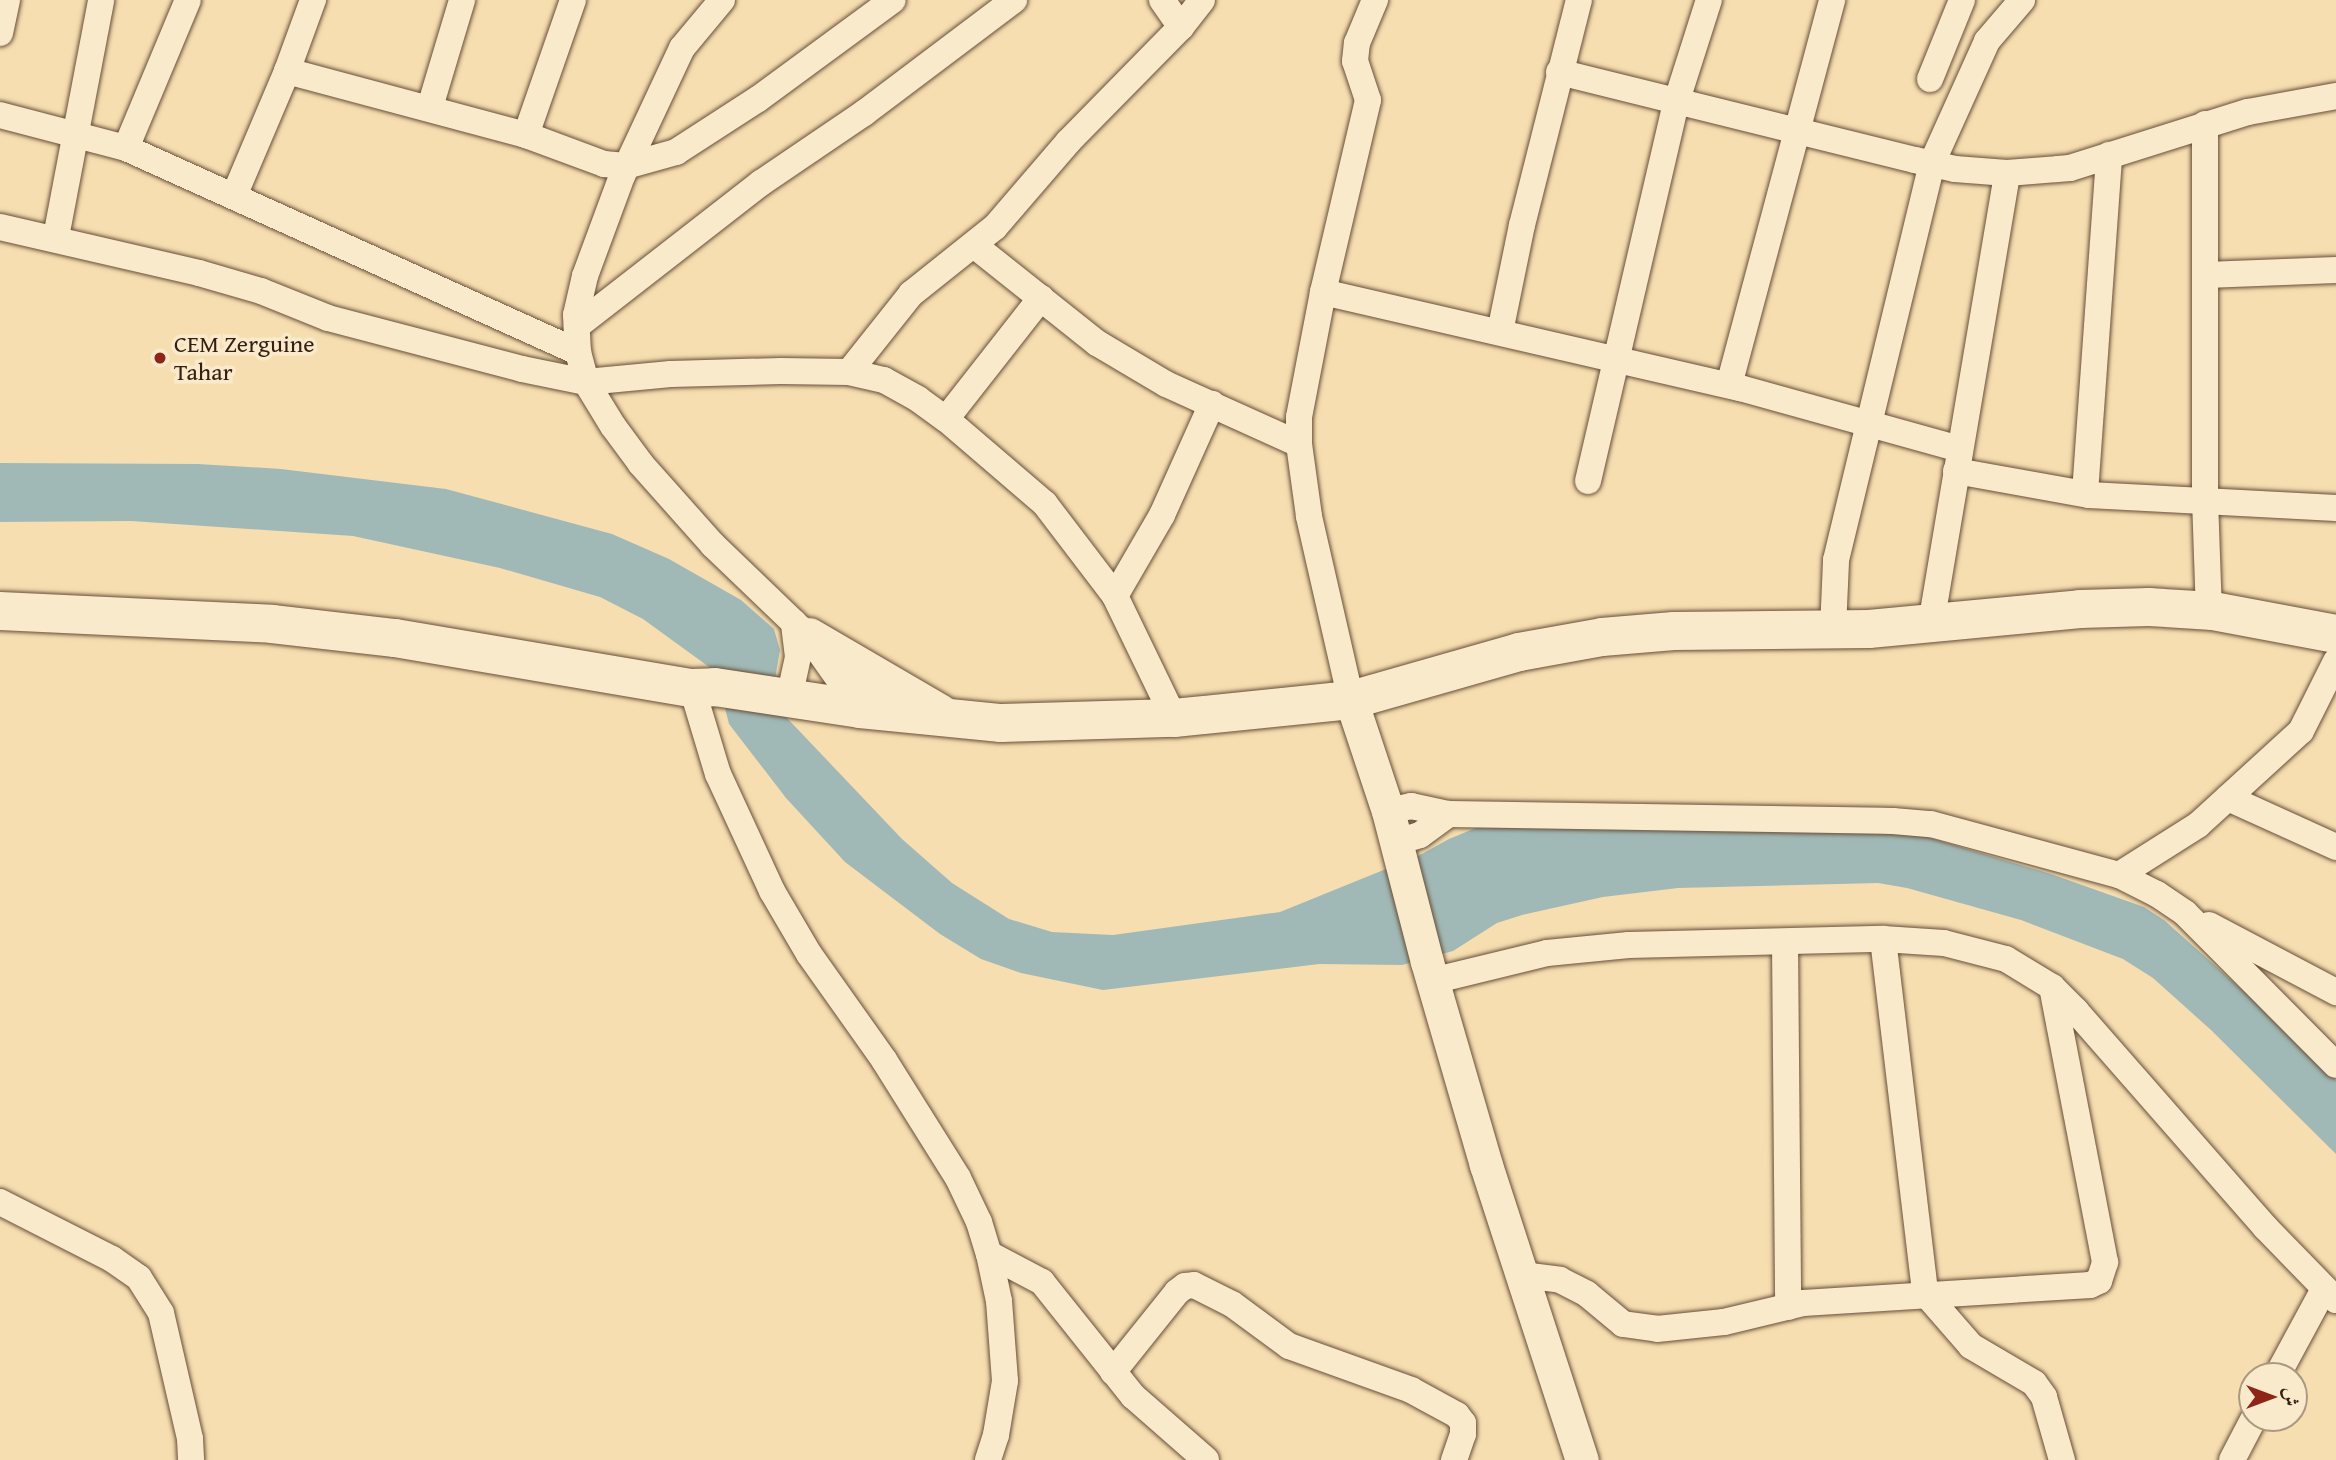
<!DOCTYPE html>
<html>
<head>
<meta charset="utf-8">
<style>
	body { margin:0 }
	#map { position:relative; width:2336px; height:1460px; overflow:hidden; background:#f6deb0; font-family:"Gentium Book Plus",Amiri,serif }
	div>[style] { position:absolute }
	.water>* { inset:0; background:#a1b9b6 }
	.roads { filter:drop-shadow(0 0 2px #674e39) drop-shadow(0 0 2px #674e39) }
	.minor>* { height:26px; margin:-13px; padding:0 13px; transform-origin:13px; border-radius:13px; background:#f9eacc }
	.tertiary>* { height:33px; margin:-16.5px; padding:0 16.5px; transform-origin:16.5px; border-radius:16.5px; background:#f9eacc }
	.secondary>* { height:38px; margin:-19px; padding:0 19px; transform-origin:19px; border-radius:19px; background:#f9eacc }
	.dots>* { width:19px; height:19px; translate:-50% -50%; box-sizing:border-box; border:4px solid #f9eacc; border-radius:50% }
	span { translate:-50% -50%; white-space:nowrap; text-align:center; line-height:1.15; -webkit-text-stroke:7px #f9eacc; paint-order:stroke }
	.poi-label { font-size:24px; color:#371e11 }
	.left { translate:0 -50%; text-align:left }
	.north { position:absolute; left:2238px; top:1362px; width:70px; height:70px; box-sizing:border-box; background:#f9eacc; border:2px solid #ab9881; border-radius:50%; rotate:90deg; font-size:19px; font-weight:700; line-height:28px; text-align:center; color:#371e11 }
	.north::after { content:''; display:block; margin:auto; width:24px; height:32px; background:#8f2418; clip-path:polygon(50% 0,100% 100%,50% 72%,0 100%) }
</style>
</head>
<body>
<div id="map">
	<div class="water">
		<i style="clip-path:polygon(0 463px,198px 464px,281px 469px,446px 489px,612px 534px,669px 559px,741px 600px,774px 629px,780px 650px,775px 679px,787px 718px,902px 839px,952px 883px,1009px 919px,1052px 932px,1113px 935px,1280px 912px,1418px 856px,1449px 839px,1488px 823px,1910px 832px,2051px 874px,2144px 907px,2164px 920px,2296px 1038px,2336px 1080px,2336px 1154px,2211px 1030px,2153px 978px,2123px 959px,2021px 920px,1907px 888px,1878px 883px,1678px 888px,1603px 897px,1522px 915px,1497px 923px,1453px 951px,1402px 965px,1319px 964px,1103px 990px,1021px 973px,981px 959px,940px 934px,845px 862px,786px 798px,729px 724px,716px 672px,643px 619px,600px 597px,500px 568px,353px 536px,131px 521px,0 522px)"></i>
	</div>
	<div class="roads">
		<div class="minor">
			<i style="left:722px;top:0;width:62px;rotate:129.8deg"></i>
			<i style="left:682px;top:48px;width:141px;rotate:115.1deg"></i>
			<i style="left:622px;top:176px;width:107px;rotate:110.3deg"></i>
			<i style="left:585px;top:276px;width:40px;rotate:103deg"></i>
			<i style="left:576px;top:315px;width:37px;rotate:87deg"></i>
			<i style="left:578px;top:352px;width:31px;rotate:75deg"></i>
			<i style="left:586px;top:382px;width:52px;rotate:58.5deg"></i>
			<i style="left:613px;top:426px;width:47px;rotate:53.6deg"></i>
			<i style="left:641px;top:464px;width:108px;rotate:48.4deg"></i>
			<i style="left:713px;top:545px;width:133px;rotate:43.8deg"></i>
			<i style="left:809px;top:637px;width:88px;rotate:54.7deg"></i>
			<i style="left:1162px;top:0;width:33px;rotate:55deg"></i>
			<i style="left:0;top:33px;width:34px;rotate:-78deg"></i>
			<i style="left:287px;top:71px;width:247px;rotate:15deg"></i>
			<i style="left:526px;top:135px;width:83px;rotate:20.4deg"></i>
			<i style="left:604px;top:164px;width:22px;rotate:5deg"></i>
			<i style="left:626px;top:166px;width:52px;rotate:-15.6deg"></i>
			<i style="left:676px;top:152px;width:98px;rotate:-32.9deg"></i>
			<i style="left:758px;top:99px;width:167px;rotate:-36.3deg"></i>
			<i style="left:1559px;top:72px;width:367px;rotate:13.9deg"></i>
			<i style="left:1915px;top:160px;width:41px;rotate:12.7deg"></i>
			<i style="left:1955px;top:169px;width:52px;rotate:4.4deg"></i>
			<i style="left:2007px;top:173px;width:63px;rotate:-4.5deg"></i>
			<i style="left:2070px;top:168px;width:187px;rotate:-17.5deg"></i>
			<i style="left:2248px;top:112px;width:89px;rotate:-10.3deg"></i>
			<i style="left:1930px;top:79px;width:85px;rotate:-67.9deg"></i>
			<i style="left:430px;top:107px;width:112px;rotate:-73.3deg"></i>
			<i style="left:0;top:115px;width:130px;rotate:14.7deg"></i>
			<i style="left:126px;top:148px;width:496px;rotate:24.3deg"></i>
			<i style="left:2205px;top:124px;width:375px;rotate:90deg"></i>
			<i style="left:2205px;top:499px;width:112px;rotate:88deg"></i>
			<i style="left:526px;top:135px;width:143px;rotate:-70.8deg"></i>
			<i style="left:126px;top:148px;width:160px;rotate:-67.3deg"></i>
			<i style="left:234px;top:196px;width:136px;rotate:-67deg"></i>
			<i style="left:287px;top:71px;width:76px;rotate:-69.9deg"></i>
			<i style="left:0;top:227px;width:204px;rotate:13deg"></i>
			<i style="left:199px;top:273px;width:65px;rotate:16.2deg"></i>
			<i style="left:261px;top:291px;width:72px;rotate:21.9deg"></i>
			<i style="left:328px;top:318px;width:201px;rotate:14.7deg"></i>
			<i style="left:522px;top:369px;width:65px;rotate:11.5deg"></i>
			<i style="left:586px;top:382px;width:85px;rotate:-5.4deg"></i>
			<i style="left:671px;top:374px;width:110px;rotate:-1.6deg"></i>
			<i style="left:781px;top:371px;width:68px;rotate:0.8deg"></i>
			<i style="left:849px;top:372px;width:36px;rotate:13deg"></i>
			<i style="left:884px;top:380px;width:39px;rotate:29deg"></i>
			<i style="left:918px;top:399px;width:34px;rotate:36deg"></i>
			<i style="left:946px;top:419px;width:130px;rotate:40.6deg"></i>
			<i style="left:1045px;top:504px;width:116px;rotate:52.7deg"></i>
			<i style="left:1115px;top:596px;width:136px;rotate:64.2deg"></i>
			<i style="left:56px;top:237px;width:241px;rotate:-79.2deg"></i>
			<i style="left:975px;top:246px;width:156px;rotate:38.5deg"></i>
			<i style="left:1097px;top:343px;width:80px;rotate:30.7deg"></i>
			<i style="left:1166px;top:384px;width:146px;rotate:24.3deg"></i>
			<i style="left:2206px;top:275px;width:130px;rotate:-2.2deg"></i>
			<i style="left:1323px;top:292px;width:428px;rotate:13deg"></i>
			<i style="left:1740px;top:388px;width:228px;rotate:15.5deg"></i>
			<i style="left:577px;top:326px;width:233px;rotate:-37.9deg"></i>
			<i style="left:761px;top:183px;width:125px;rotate:-34.2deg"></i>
			<i style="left:864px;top:113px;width:188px;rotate:-37deg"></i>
			<i style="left:1500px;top:332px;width:109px;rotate:-78.4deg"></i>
			<i style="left:1522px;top:225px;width:232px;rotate:-75.8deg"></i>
			<i style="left:849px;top:372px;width:100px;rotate:-51.5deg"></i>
			<i style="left:911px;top:294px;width:107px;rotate:-38.6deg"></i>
			<i style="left:995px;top:227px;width:112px;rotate:-49.3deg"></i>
			<i style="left:1068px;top:142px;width:161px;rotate:-45.5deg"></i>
			<i style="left:1181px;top:27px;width:34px;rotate:-52deg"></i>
			<i style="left:1729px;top:385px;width:399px;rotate:-75deg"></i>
			<i style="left:946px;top:419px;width:154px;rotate:-51.9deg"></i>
			<i style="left:1956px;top:471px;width:135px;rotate:10.2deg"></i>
			<i style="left:2089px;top:495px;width:247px;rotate:3deg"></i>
			<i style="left:1588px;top:481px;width:391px;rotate:-76.9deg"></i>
			<i style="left:1677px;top:100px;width:105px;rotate:-72.3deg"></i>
			<i style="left:2085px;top:493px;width:339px;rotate:-85.9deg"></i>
			<i style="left:1115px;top:596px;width:94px;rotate:-59.9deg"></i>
			<i style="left:1162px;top:515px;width:122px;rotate:-65.8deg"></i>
			<i style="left:1931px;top:624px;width:457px;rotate:-80.4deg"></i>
			<i style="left:1833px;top:630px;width:70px;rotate:-87.5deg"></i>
			<i style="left:1836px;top:560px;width:408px;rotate:-76.4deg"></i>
			<i style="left:1932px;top:163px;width:134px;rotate:-65.7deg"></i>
			<i style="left:1987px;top:41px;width:54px;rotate:-49.5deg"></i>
			<i style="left:692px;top:688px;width:90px;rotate:73.2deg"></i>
			<i style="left:718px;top:774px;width:129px;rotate:65.2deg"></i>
			<i style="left:772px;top:891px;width:73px;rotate:59.6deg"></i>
			<i style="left:809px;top:954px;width:130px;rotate:54.7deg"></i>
			<i style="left:884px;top:1060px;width:139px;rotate:57.9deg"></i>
			<i style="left:958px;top:1178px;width:49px;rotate:64.5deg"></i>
			<i style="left:979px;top:1222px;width:34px;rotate:73deg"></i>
			<i style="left:989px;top:1254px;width:48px;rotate:78deg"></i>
			<i style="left:999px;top:1301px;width:80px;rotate:85.7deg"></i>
			<i style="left:1005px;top:1381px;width:55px;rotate:99.5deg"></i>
			<i style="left:996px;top:1435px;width:26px;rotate:108deg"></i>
			<i style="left:789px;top:698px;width:42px;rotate:-77.6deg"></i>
			<i style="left:798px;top:657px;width:35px;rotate:-97deg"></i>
			<i style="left:1351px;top:700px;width:189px;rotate:-102.9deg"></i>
			<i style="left:1309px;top:516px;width:73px;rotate:-97.9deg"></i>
			<i style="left:1299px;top:444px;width:27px;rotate:-90deg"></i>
			<i style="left:1299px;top:417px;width:127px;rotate:-79.1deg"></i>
			<i style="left:1323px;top:292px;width:197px;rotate:-76.8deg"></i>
			<i style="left:1368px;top:100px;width:41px;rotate:-108.4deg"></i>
			<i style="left:1355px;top:61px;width:18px;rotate:-84deg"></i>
			<i style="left:1357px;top:43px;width:47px;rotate:-67.3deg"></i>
			<i style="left:2228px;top:798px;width:119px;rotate:24.4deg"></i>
			<i style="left:1388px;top:811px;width:24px;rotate:-12deg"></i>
			<i style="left:1411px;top:806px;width:39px;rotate:12deg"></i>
			<i style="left:1449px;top:814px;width:444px;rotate:0.9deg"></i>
			<i style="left:1893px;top:821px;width:38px;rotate:5deg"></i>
			<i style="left:1931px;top:824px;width:195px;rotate:15.2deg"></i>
			<i style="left:2119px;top:875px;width:42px;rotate:26.6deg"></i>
			<i style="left:2157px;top:894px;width:34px;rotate:34deg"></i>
			<i style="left:2185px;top:913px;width:214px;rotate:45.2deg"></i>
			<i style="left:1397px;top:842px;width:24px;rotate:-17deg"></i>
			<i style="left:1420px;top:835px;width:36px;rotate:-36deg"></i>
			<i style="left:2119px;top:875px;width:93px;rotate:-32.3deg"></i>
			<i style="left:2198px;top:825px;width:139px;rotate:-42.4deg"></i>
			<i style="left:2301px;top:731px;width:78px;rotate:-63.4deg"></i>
			<i style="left:2209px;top:925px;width:144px;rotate:27.8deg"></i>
			<i style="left:1883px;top:939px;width:356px;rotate:83.2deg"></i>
			<i style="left:1925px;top:1293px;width:70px;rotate:49deg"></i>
			<i style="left:1971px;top:1346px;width:73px;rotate:30.4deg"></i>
			<i style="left:2034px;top:1383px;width:17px;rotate:54deg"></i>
			<i style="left:2044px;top:1397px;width:66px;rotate:74.1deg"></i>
			<i style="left:1785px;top:943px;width:364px;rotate:89.5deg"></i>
			<i style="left:1432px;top:981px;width:118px;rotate:-13.7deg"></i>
			<i style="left:1547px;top:953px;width:82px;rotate:-5.6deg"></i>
			<i style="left:1629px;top:945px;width:254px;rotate:-1.4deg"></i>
			<i style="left:1883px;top:939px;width:61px;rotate:3.8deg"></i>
			<i style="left:1944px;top:943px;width:64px;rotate:14.5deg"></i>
			<i style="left:2006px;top:959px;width:54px;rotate:31.3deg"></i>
			<i style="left:2052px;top:987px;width:34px;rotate:45deg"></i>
			<i style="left:2076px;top:1011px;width:287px;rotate:48.8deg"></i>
			<i style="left:2265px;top:1227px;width:102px;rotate:45.8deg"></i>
			<i style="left:0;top:1202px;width:126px;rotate:27deg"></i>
			<i style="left:112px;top:1259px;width:33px;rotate:35deg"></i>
			<i style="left:139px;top:1278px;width:41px;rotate:57.8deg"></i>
			<i style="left:161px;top:1313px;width:129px;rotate:77deg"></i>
			<i style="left:190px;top:1439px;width:21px;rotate:87deg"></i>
			<i style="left:989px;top:1254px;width:60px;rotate:27.8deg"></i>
			<i style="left:1042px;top:1282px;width:146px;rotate:51.4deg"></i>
			<i style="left:1133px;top:1396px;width:97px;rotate:41.2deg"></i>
			<i style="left:1522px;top:1275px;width:38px;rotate:7deg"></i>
			<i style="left:1560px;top:1280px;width:30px;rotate:27deg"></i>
			<i style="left:1587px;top:1294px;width:47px;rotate:39.8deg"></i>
			<i style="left:1623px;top:1324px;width:34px;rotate:8deg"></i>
			<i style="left:1657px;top:1329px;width:67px;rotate:-6deg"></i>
			<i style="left:1724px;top:1322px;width:81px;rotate:-13.5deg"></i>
			<i style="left:1803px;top:1303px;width:288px;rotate:-3.6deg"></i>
			<i style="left:2090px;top:1285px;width:10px;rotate:-24deg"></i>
			<i style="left:2099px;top:1281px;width:20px;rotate:-72deg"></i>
			<i style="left:2105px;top:1262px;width:280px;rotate:-100.9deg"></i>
			<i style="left:1113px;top:1372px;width:102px;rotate:-51.3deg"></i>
			<i style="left:1177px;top:1292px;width:10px;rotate:-37deg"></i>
			<i style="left:1185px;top:1286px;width:9px;rotate:-6deg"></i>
			<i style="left:1194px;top:1285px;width:42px;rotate:26.6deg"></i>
			<i style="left:1232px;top:1304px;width:71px;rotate:36.4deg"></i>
			<i style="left:1289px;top:1346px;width:130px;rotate:19.8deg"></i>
			<i style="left:1411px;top:1390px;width:52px;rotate:28.5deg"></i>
			<i style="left:1457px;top:1415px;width:10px;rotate:53deg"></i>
			<i style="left:1463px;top:1423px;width:11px;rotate:90deg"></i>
			<i style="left:1463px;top:1434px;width:28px;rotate:109deg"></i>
			<i style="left:2277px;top:1376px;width:99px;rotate:-61.6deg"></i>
			<i style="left:2232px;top:1460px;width:47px;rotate:-62.4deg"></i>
		</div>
		<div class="tertiary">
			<i style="left:1351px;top:700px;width:117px;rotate:71.6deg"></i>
			<i style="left:1388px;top:811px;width:156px;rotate:75.5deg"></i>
			<i style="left:1427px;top:962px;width:211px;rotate:73.8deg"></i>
			<i style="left:1486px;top:1165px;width:310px;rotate:72deg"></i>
		</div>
		<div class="secondary">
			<i style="left:0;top:611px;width:272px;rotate:2.7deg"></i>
			<i style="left:272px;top:624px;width:124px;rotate:6.5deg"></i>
			<i style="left:395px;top:638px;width:301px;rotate:9.6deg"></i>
			<i style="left:692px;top:688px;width:23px;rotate:-2deg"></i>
			<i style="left:715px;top:687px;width:147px;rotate:8.6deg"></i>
			<i style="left:860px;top:709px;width:142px;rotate:5.7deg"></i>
			<i style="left:1001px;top:723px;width:173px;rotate:-1.7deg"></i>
			<i style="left:1174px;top:718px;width:178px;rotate:-5.8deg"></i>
			<i style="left:1351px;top:700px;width:175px;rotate:-15.9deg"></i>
			<i style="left:1519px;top:652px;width:84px;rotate:-10.2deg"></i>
			<i style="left:1602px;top:637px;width:72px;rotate:-4.8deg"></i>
			<i style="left:1674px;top:631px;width:195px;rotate:-0.6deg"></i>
			<i style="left:1869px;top:629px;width:212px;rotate:-5.4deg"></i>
			<i style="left:2080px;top:609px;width:69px;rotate:-1.7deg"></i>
			<i style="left:2149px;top:607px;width:64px;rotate:3.6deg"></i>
			<i style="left:2213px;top:611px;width:125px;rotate:10.6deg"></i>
			<i style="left:809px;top:637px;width:151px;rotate:30.3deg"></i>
		</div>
	</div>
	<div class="dots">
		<i style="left:160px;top:358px;background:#8f2418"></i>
	</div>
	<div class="poi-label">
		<span class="left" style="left:174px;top:358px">CEM Zerguine<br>Tahar</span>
	</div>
	<div class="north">ش</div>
</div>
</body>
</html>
